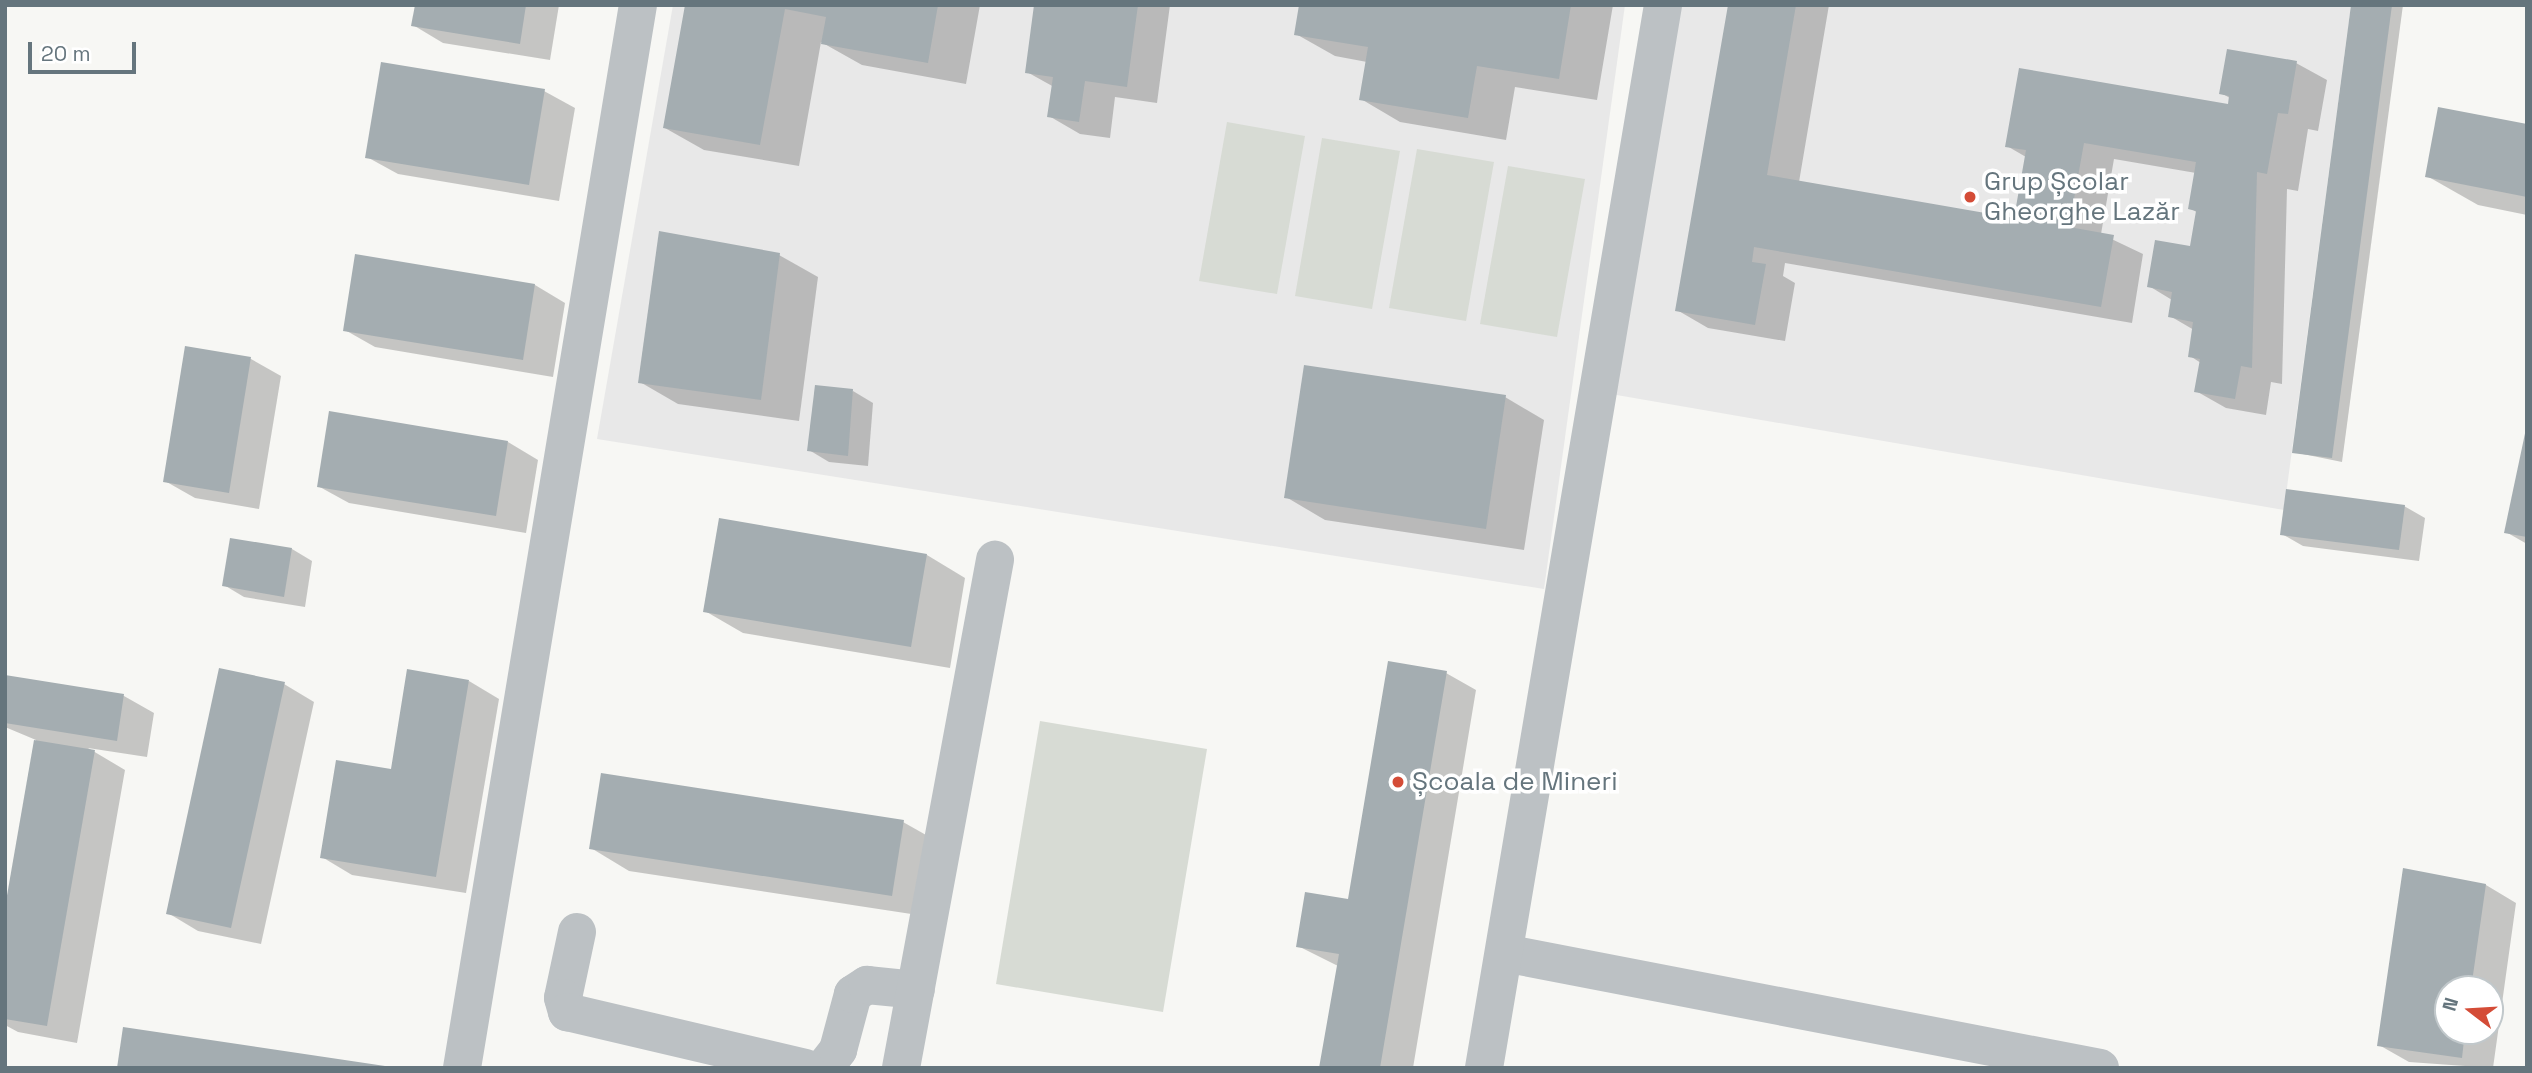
<!DOCTYPE html>
<html>
<head>
<meta charset="utf-8">
<style>
	body { margin:0 }
	#map { position:relative; width:2532px; height:1073px; overflow:hidden; background:#f7f7f4; font-family:"Space Grotesk",sans-serif }
	div>[style] { position:absolute }
	[style*='--x'] { left:calc(var(--x)*1px); top:calc(var(--y)*1px); width:calc(var(--w)*1px); rotate:calc(var(--a)*1deg) }
	.built>* { inset:0; background:#e8e8e8 }
	.green>* { inset:0; background:#d7dbd4 }
	.shadow>* { inset:0; background:#0003 }
	.building>* { inset:0; background:#a4adb1 }
	.minor>* { height:38px; margin:-19px; padding:0 19px; transform-origin:19px; border-radius:19px; background:#bcc1c4 }
	.dots>* { width:19px; height:19px; translate:-50% -50%; box-sizing:border-box; border:4px solid #fff; border-radius:50% }
	span { translate:-50% -50%; white-space:nowrap; text-align:center; line-height:1.15; -webkit-text-stroke:7px #fff; paint-order:stroke }
	.poi-label { font-size:26px; color:#65757d }
	.left { translate:0 -50%; text-align:left }
	.frame { position:absolute; inset:0; border:7px solid #65757d; pointer-events:none }
	.north { position:absolute; left:2434px; top:975px; width:70px; height:70px; box-sizing:border-box; background:#fff; border:2px solid #c1c8cb; border-radius:50%; rotate:287deg; font-size:19px; font-weight:700; line-height:28px; text-align:center; color:#65757d }
	.north::after { content:''; display:block; margin:auto; width:24px; height:32px; background:#d44c37; clip-path:polygon(50% 0,100% 100%,50% 72%,0 100%) }
	.scale { position:absolute; left:28px; top:42px; width:108px; height:32px; box-sizing:border-box; border:4px solid #65757d; border-top:0; padding-left:9px; font-size:21px; line-height:24px; white-space:nowrap; color:#65757d; -webkit-text-stroke:5px #fff; paint-order:stroke }
</style>
</head>
<body>
<div id="map">
	<div class="built">
		<i style="clip-path:polygon(673px 5px,1625px 5px,1544px 589px,597px 439px)"></i>
		<i style="clip-path:polygon(1645px 5px,2351px 5px,2284px 510px,1582px 389px)"></i>
	</div>
	<div class="green">
		<i style="clip-path:polygon(1227px 122px,1305px 136px,1277px 294px,1199px 281px)"></i>
		<i style="clip-path:polygon(1322px 138px,1400px 151px,1372px 309px,1295px 296px)"></i>
		<i style="clip-path:polygon(1417px 149px,1494px 162px,1466px 321px,1389px 308px)"></i>
		<i style="clip-path:polygon(1508px 166px,1585px 179px,1557px 337px,1480px 324px)"></i>
		<i style="clip-path:polygon(1040px 721px,1207px 749px,1163px 1012px,996px 984px)"></i>
	</div>
	<div class="shadow">
		<i style="clip-path:polygon(417px 5px,559px 5px,550px 60px,443px 43px,413px 25px)"></i>
		<i style="clip-path:polygon(687px 5px,980px 5px,966px 84px,862px 65px,821px 42px,799px 166px,704px 150px,665px 128px)"></i>
		<i style="clip-path:polygon(1036px 5px,1170px 5px,1157px 103px,1115px 97px,1110px 138px,1080px 134px,1049px 116px,1054px 87px,1027px 72px)"></i>
		<i style="clip-path:polygon(1301px 5px,1613px 5px,1597px 100px,1515px 87px,1506px 140px,1400px 122px,1361px 99px,1367px 62px,1335px 56px,1296px 34px)"></i>
		<i style="clip-path:polygon(1730px 5px,1829px 5px,1799px 182px,2016px 220px,2026px 157px,2007px 146px,2229px 106px,2230px 98px,2221px 93px,2296px 63px,2327px 80px,2318px 131px,2308px 129px,2298px 191px,2287px 189px,2282px 384px,2271px 382px,2266px 415px,2226px 408px,2196px 391px,2201px 363px,2190px 356px,2194px 330px,2170px 316px,2172px 300px,2149px 286px,2191px 248px,2198px 213px,2190px 208px,2196px 173px,2114px 159px,2101px 234px,2143px 254px,2132px 323px,1785px 263px,1783px 276px,1795px 283px,1785px 341px,1708px 328px,1677px 310px)"></i>
		<i style="clip-path:polygon(2353px 5px,2403px 5px,2342px 462px,2293px 452px)"></i>
		<i style="clip-path:polygon(544px 91px,575px 108px,559px 201px,398px 174px,367px 157px)"></i>
		<i style="clip-path:polygon(2527px 126px,2527px 215px,2478px 205px,2427px 176px)"></i>
		<i style="clip-path:polygon(779px 255px,818px 277px,799px 421px,678px 404px,640px 382px)"></i>
		<i style="clip-path:polygon(535px 285px,565px 303px,553px 377px,375px 347px,345px 330px)"></i>
		<i style="clip-path:polygon(187px 348px,251px 359px,281px 376px,259px 509px,195px 498px,165px 481px)"></i>
		<i style="clip-path:polygon(853px 391px,873px 403px,868px 466px,829px 462px,809px 450px)"></i>
		<i style="clip-path:polygon(1505px 397px,1544px 420px,1524px 550px,1325px 520px,1286px 497px)"></i>
		<i style="clip-path:polygon(2527px 427px,2527px 544px,2506px 532px)"></i>
		<i style="clip-path:polygon(508px 442px,538px 460px,526px 533px,349px 503px,318px 486px)"></i>
		<i style="clip-path:polygon(2404px 506px,2425px 518px,2419px 561px,2303px 546px,2282px 534px)"></i>
		<i style="clip-path:polygon(292px 549px,312px 561px,305px 607px,244px 597px,224px 585px)"></i>
		<i style="clip-path:polygon(927px 555px,965px 578px,950px 668px,743px 633px,705px 611px)"></i>
		<i style="clip-path:polygon(1446px 673px,1476px 690px,1413px 1068px,1321px 1068px,1338px 966px,1298px 946px,1349px 901px)"></i>
		<i style="clip-path:polygon(5px 677px,124px 696px,154px 713px,147px 757px,88px 748px,125px 770px,77px 1043px,18px 1032px,5px 1025px,5px 917px,36px 740px,5px 727px)"></i>
		<i style="clip-path:polygon(469px 681px,499px 699px,466px 893px,352px 875px,322px 857px)"></i>
		<i style="clip-path:polygon(284px 684px,314px 702px,261px 944px,198px 931px,168px 913px)"></i>
		<i style="clip-path:polygon(903px 822px,942px 844px,931px 917px,629px 871px,591px 848px)"></i>
		<i style="clip-path:polygon(evenodd,2405px 870px,2486px 885px,2516px 903px,2493px 1068px,2409px 1062px,2379px 1045px,2405px 870px,2448px 989px,2490px 989px,2490px 1031px,2448px 1031px,2448px 989px)"></i>
	</div>
	<div class="building">
		<i style="clip-path:polygon(415px 5px,526px 5px,520px 44px,411px 26px)"></i>
		<i style="clip-path:polygon(685px 5px,938px 5px,928px 63px,821px 44px,826px 17px,785px 9px,760px 145px,663px 128px)"></i>
		<i style="clip-path:polygon(1034px 5px,1138px 5px,1127px 87px,1085px 81px,1079px 122px,1047px 117px,1053px 77px,1025px 73px)"></i>
		<i style="clip-path:polygon(1299px 5px,1571px 5px,1559px 79px,1477px 66px,1468px 118px,1359px 100px,1368px 47px,1294px 35px)"></i>
		<i style="clip-path:polygon(1728px 5px,1796px 5px,1767px 175px,2014px 218px,2026px 150px,2005px 147px,2019px 68px,2228px 104px,2229px 96px,2219px 94px,2227px 49px,2297px 61px,2288px 114px,2278px 113px,2267px 174px,2257px 172px,2252px 368px,2241px 366px,2235px 399px,2194px 392px,2200px 359px,2188px 357px,2193px 322px,2168px 317px,2172px 292px,2147px 287px,2155px 240px,2190px 246px,2196px 211px,2188px 209px,2196px 162px,2084px 143px,2069px 227px,2114px 235px,2101px 307px,1754px 247px,1752px 262px,1766px 264px,1755px 325px,1675px 311px)"></i>
		<i style="clip-path:polygon(2351px 5px,2392px 5px,2332px 458px,2292px 453px)"></i>
		<i style="clip-path:polygon(381px 62px,545px 89px,529px 185px,365px 158px)"></i>
		<i style="clip-path:polygon(2438px 107px,2527px 124px,2527px 197px,2425px 177px)"></i>
		<i style="clip-path:polygon(659px 231px,780px 253px,761px 400px,638px 383px)"></i>
		<i style="clip-path:polygon(355px 254px,535px 284px,523px 360px,343px 331px)"></i>
		<i style="clip-path:polygon(185px 346px,251px 357px,229px 493px,163px 482px)"></i>
		<i style="clip-path:polygon(1304px 365px,1506px 395px,1486px 529px,1284px 498px)"></i>
		<i style="clip-path:polygon(815px 385px,853px 389px,848px 456px,807px 451px)"></i>
		<i style="clip-path:polygon(329px 411px,508px 441px,496px 516px,317px 487px)"></i>
		<i style="clip-path:polygon(2527px 424px,2527px 537px,2504px 533px)"></i>
		<i style="clip-path:polygon(2286px 489px,2405px 505px,2399px 550px,2280px 535px)"></i>
		<i style="clip-path:polygon(719px 518px,927px 554px,911px 647px,703px 612px)"></i>
		<i style="clip-path:polygon(230px 538px,292px 548px,284px 597px,222px 586px)"></i>
		<i style="clip-path:polygon(1388px 661px,1447px 671px,1380px 1068px,1319px 1068px,1339px 954px,1296px 947px,1305px 892px,1348px 899px)"></i>
		<i style="clip-path:polygon(219px 668px,285px 682px,231px 928px,166px 914px)"></i>
		<i style="clip-path:polygon(407px 669px,469px 680px,436px 877px,320px 858px,336px 760px,391px 769px)"></i>
		<i style="clip-path:polygon(5px 675px,124px 694px,117px 741px,5px 723px)"></i>
		<i style="clip-path:polygon(34px 740px,95px 750px,47px 1026px,5px 1019px,5px 907px)"></i>
		<i style="clip-path:polygon(601px 773px,904px 820px,892px 896px,589px 849px)"></i>
		<i style="clip-path:polygon(2403px 868px,2486px 884px,2471px 989px,2448px 989px,2448px 1031px,2465px 1031px,2462px 1058px,2377px 1046px)"></i>
		<i style="clip-path:polygon(123px 1027px,385px 1066px,385px 1068px,117px 1068px)"></i>
	</div>
	<div class="minor">
		<i style="--x:577;--y:932;--w:67;--a:102"></i>
		<i style="--x:563;--y:998;--w:15;--a:74"></i>
		<i style="--x:567;--y:1012;--w:245;--a:13.2"></i>
		<i style="--x:1504;--y:953;--w:607;--a:10.92"></i>
		<i style="--x:462;--y:1068;--w:1077;--a:-80.6"></i>
		<i style="--x:824;--y:1068;--w:23;--a:-52"></i>
		<i style="--x:838;--y:1050;--w:58;--a:-75"></i>
		<i style="--x:853;--y:994;--w:17;--a:-33"></i>
		<i style="--x:867;--y:985;--w:49;--a:5.8"></i>
		<i style="--x:901;--y:1068;--w:517;--a:-79.52"></i>
		<i style="--x:1484;--y:1068;--w:1078;--a:-80.44"></i>
	</div>
	<div class="dots">
		<i style="left:1970px;top:197px;background:#d44c37"></i>
		<i style="left:1398px;top:782px;background:#d44c37"></i>
	</div>
	<div class="poi-label">
		<span class="left" style="left:1984px;top:197px">Grup Școlar<br>Gheorghe Lazăr</span>
		<span class="left" style="left:1412px;top:782px">Școala de Mineri</span>
	</div>
	<div class="frame"></div>
	<div class="north">N</div>
	<div class="scale">20 m</div>
</div>
</body>
</html>
